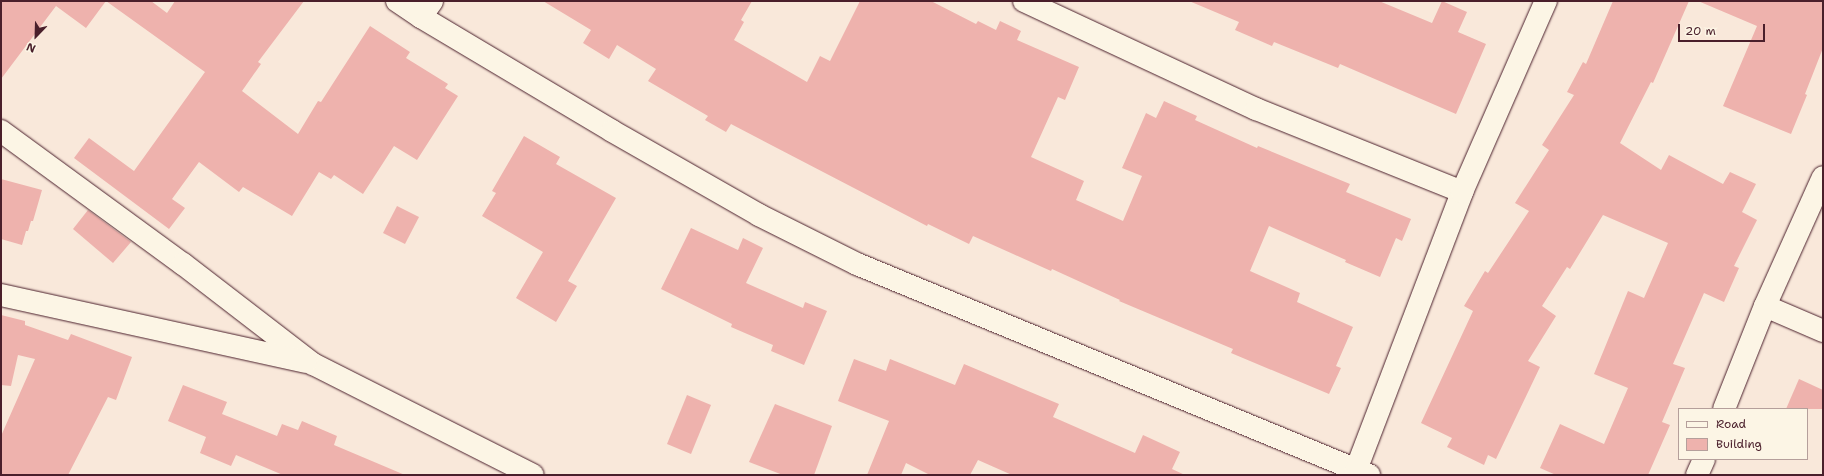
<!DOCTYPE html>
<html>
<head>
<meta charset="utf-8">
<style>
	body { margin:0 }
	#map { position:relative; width:1824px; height:476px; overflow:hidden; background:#f9e8da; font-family:"Shantell Sans",sans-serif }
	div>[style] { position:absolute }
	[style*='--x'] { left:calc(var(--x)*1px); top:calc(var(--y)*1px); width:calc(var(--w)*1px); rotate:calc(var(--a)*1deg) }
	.building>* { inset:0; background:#eeb2ad }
	.roads { filter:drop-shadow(0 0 1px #4a1f2b) drop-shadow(0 0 1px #4a1f2b) }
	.minor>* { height:22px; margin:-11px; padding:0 11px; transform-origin:11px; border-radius:11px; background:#fcf5e5 }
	span { translate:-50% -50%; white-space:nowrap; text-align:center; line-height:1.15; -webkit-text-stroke:4px #fcf5e5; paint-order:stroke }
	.frame { position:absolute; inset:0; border:2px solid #4a1f2b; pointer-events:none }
	.legend { position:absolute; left:1678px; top:408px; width:130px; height:52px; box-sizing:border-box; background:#fcf5e5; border:1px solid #b59f9b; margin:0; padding:5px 7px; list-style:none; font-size:12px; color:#4a1f2b }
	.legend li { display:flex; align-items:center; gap:8px; height:20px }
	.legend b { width:20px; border:1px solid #b59f9b }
	.north { position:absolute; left:16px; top:16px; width:40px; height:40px; -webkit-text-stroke:3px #fcf5e5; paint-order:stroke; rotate:203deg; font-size:11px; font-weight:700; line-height:16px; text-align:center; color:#4a1f2b }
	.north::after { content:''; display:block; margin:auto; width:14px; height:18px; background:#4a1f2b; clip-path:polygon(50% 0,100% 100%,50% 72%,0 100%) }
	.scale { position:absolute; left:1678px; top:24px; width:87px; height:18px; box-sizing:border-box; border:2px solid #4a1f2b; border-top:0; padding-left:5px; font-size:12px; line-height:14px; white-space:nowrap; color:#4a1f2b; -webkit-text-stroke:3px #fcf5e5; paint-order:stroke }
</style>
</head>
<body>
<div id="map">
	<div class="building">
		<i style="clip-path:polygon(1px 1px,151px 1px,167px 13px,175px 1px,304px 1px,258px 62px,261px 64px,242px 91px,298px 134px,318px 101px,321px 102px,370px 26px,410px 52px,406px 58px,448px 84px,445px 88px,458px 96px,417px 160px,394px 146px,363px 194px,334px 175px,331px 179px,319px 172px,292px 216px,243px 187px,239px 192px,199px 162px,172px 199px,185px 208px,169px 229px,74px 158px,89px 138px,134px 171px,205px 72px,106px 1px,86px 28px,56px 6px,1px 79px)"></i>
		<i style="clip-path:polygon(543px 1px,752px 1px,741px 20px,744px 22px,734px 40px,807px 82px,820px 56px,830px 61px,860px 1px,931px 1px,976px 24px,978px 21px,996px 30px,1000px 21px,1021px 31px,1017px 40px,1079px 67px,1065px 100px,1058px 97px,1031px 157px,1084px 181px,1076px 200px,1123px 221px,1142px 176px,1122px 168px,1146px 113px,1156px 118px,1164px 101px,1197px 116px,1195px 120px,1257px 148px,1258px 146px,1350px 184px,1346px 192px,1411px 219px,1402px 241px,1396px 238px,1380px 277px,1345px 262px,1346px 260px,1269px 226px,1250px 271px,1300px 293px,1297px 302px,1353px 327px,1336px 366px,1341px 368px,1329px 394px,1231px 353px,1233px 349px,1119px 301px,1120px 300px,1052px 269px,1051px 271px,973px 236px,969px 244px,928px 224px,927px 226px,731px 124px,726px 132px,705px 120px,708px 116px,648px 81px,656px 69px,617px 45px,609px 59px,583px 43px,591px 30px)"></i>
		<i style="clip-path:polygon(1189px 1px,1379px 1px,1432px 23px,1442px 1px,1467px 12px,1458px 32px,1486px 44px,1456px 114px,1340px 64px,1338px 68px,1274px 42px,1272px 46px,1235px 30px,1239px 22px)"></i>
		<i style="clip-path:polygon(1613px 1px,1689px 1px,1653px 83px,1651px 82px,1620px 143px,1661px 170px,1669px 155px,1723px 184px,1730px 172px,1756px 184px,1742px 212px,1757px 220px,1734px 266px,1739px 268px,1724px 302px,1704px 293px,1673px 364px,1685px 368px,1662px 422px,1670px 425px,1648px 475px,1556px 475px,1540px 468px,1560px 424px,1604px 444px,1628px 388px,1594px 374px,1628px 291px,1644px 298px,1668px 243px,1603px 215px,1570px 269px,1567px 267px,1542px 306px,1556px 316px,1528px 361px,1540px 367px,1496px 459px,1488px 455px,1484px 465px,1447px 447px,1452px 438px,1421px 423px,1473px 311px,1464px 306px,1485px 271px,1488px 273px,1529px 211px,1515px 203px,1549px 150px,1542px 145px,1574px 95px,1567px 92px,1583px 62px,1586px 64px)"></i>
		<i style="clip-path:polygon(1698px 1px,1823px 1px,1823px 48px,1805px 94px,1807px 95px,1791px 134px,1723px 106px,1757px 26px)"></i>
		<i style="clip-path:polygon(524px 136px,560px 157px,556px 164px,616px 198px,568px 281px,577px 286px,556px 322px,516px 298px,543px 252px,482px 216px,496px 193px,492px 191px)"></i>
		<i style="clip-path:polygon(1px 179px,42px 190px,33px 221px,31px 221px,28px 231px,26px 231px,22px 245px,1px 239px)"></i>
		<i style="clip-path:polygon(397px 206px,419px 217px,405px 244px,383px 233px)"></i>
		<i style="clip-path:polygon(88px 210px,131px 242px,113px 263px,73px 229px)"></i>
		<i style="clip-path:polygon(691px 228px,738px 250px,743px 238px,763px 248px,746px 283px,803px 308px,805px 302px,827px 311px,804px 365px,771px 351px,773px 345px,731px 327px,732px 324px,661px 289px)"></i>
		<i style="clip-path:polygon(1px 315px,25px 321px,25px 325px,68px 340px,71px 334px,132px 357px,116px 400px,108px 397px,68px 475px,1px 475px,1px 436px,35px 359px,18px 355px,11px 386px,1px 385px)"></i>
		<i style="clip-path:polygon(854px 359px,886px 371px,890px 359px,955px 385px,964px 364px,1059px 404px,1053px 417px,1135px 453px,1143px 435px,1180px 452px,1172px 469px,1185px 475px,1012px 475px,978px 460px,970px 475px,930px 475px,906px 463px,901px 475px,867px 475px,889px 421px,838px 401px)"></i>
		<i style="clip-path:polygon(1799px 379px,1823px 390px,1823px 409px,1786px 409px)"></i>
		<i style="clip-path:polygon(183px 385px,227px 402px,222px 414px,277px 436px,282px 424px,298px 430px,302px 421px,337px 436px,334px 445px,405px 475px,283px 475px,236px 455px,231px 466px,200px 453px,206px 437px,168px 421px)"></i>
		<i style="clip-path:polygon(687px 395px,711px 405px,691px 454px,667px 444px)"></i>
		<i style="clip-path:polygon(775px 404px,832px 426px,814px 475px,783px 475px,749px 462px)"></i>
	</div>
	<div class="roads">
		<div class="minor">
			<i style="--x:397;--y:1;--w:29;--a:34"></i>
			<i style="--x:421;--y:17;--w:222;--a:30.8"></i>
			<i style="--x:612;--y:131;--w:169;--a:29.7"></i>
			<i style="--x:759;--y:215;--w:110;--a:26.6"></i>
			<i style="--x:857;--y:264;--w:554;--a:22.4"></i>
			<i style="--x:1024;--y:1;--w:256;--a:25"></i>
			<i style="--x:1256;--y:109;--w:222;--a:21.9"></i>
			<i style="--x:421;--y:17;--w:19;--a:-55"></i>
			<i style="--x:1;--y:131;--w:225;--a:36.2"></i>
			<i style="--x:183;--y:264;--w:164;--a:37.6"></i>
			<i style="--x:313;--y:364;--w:246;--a:26.8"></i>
			<i style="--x:1;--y:295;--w:312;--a:12.4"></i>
			<i style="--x:1765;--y:306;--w:63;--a:23.3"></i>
			<i style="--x:1724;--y:409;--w:111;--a:-68.3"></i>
			<i style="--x:1765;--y:306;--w:141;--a:-65.8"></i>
			<i style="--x:1356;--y:470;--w:298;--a:-69.1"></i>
			<i style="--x:1462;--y:192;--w:209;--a:-66.3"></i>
			<i style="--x:1697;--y:475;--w:17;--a:-66"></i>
		</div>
	</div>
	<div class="frame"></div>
	<ul class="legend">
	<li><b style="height:5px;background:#fcf5e5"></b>Road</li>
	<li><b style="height:11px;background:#eeb2ad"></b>Building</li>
	</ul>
	<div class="north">N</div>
	<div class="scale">20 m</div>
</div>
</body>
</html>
